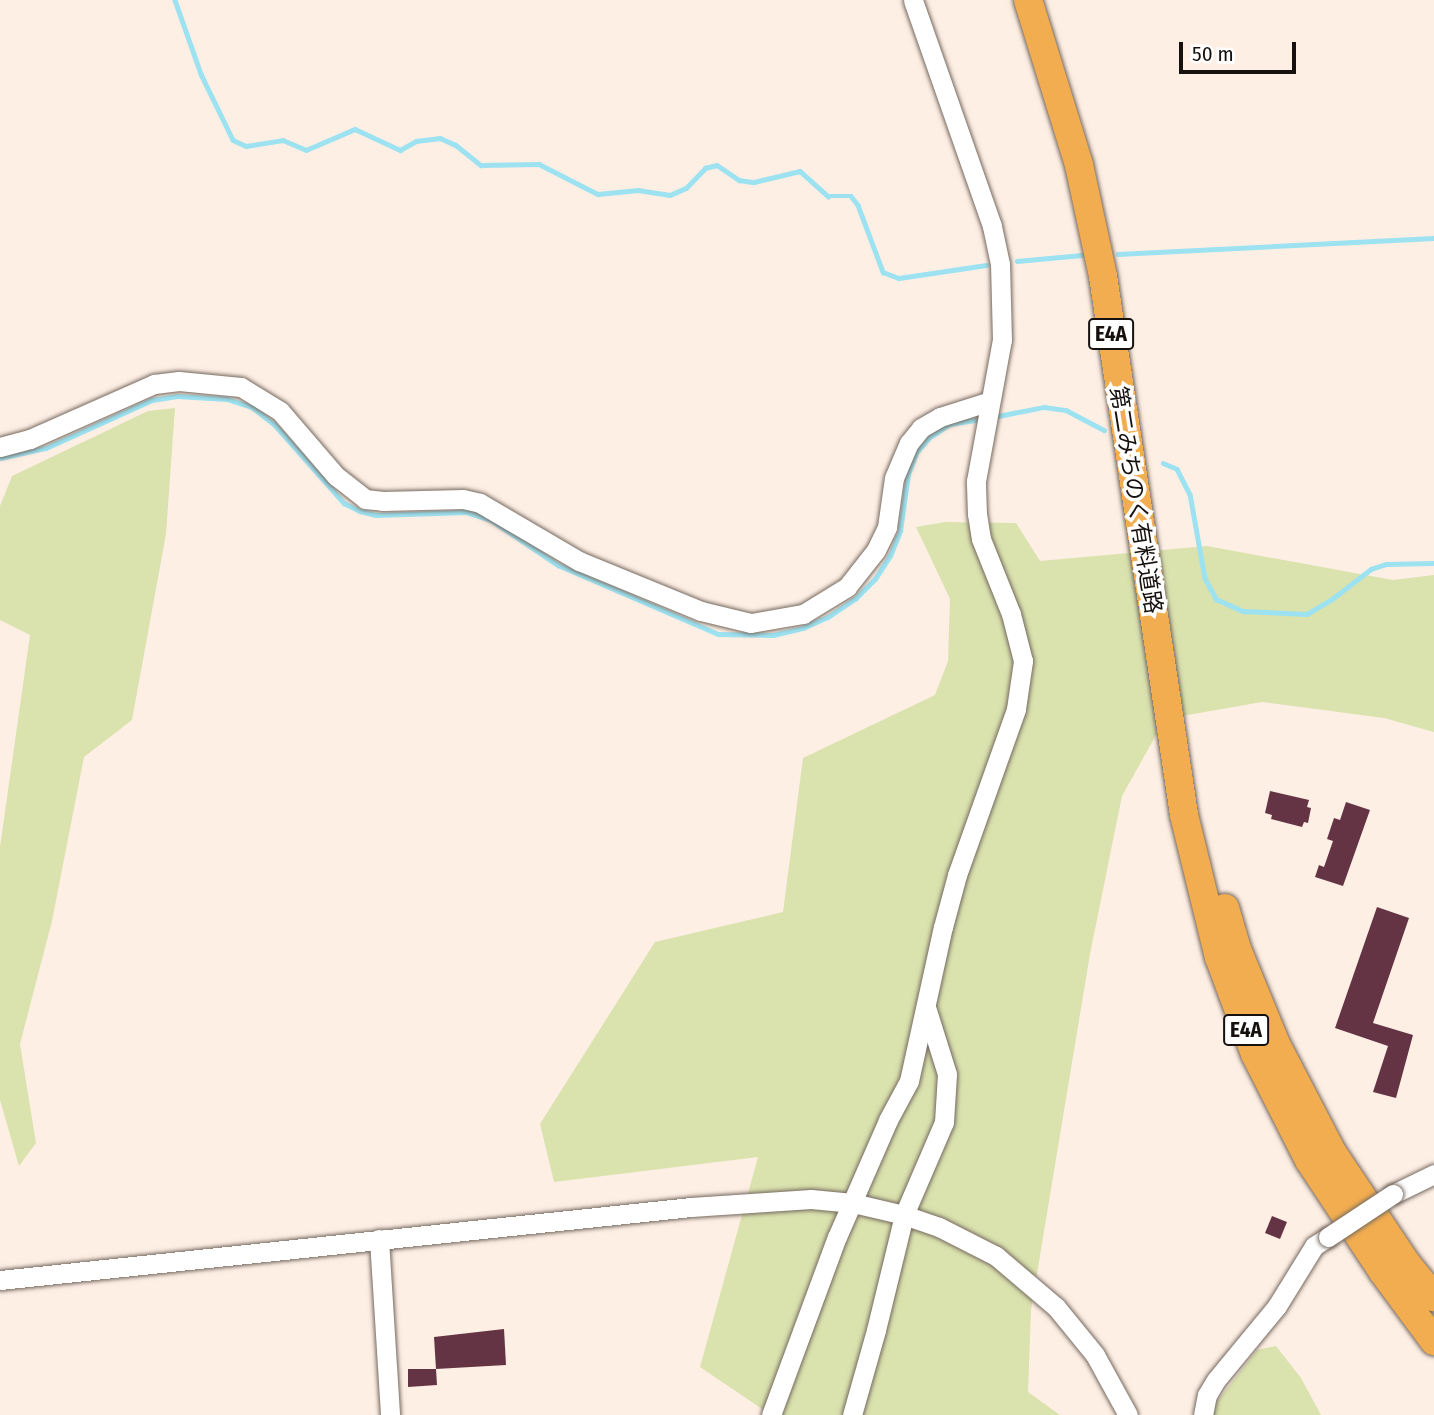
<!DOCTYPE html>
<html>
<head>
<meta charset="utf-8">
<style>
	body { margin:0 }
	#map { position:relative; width:1434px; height:1415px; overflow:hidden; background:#feefe5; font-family:"Fira Sans Condensed","Noto Sans JP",sans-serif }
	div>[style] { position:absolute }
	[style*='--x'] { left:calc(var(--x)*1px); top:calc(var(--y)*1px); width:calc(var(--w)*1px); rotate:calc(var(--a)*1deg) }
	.green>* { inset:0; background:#dae2ae }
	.stream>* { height:4.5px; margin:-2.25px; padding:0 2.25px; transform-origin:2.25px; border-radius:2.25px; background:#9ce2f1 }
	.building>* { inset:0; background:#643445 }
	.roads { filter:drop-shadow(0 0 2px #75695f) drop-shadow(0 0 2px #75695f) }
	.minor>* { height:19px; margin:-9.5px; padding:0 9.5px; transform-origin:9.5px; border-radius:9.5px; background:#fff }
	.highway>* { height:28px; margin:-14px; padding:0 14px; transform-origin:14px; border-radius:14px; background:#f2ad50 }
	.bridges { filter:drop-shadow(0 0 2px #75695f) drop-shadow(0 0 2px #75695f) }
	.minor-bridge>* { height:19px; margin:-9.5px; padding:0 9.5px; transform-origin:9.5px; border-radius:9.5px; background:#fff }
	span { translate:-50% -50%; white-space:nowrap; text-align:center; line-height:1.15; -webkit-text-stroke:7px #fff; paint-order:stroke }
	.shield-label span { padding:2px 5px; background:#fff; border:2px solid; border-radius:5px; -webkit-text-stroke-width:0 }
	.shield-label { font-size:21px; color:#16110e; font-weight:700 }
	.street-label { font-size:23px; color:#16110e }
	.scale { position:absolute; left:1179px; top:42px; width:117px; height:32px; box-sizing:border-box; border:4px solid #16110e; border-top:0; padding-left:9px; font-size:21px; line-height:24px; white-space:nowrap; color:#16110e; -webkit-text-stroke:5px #fff; paint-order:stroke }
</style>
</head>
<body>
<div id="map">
	<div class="green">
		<i style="clip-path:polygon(175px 408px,166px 534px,132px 720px,84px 757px,52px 921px,20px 1044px,36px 1143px,19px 1166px,0 1100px,0 847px,30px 635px,0 620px,0 506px,12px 476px,148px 411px)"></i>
		<i style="clip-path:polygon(945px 522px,1016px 523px,1040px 561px,1207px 546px,1393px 580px,1434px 575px,1434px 732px,1384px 718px,1262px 702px,1165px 719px,1122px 796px,1090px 954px,1031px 1310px,1028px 1392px,1060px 1415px,771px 1415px,700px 1367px,758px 1157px,554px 1182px,540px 1124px,655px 942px,783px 912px,803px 758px,935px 695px,948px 661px,950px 599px,916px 527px)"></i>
		<i style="clip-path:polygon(1276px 1346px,1301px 1378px,1321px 1415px,1197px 1415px,1212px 1408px,1257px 1350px)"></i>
	</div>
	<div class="stream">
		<i style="--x:175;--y:0;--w:78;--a:70.6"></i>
		<i style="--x:201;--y:74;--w:73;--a:64.1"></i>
		<i style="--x:233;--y:140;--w:14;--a:25"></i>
		<i style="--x:246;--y:146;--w:37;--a:-9"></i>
		<i style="--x:283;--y:140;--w:25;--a:23"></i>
		<i style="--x:306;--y:150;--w:53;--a:-23.2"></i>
		<i style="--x:355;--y:129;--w:50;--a:25"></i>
		<i style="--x:400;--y:150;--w:18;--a:-29"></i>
		<i style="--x:416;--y:141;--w:24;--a:-7"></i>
		<i style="--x:440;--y:138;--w:17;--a:24"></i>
		<i style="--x:456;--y:145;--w:32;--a:39"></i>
		<i style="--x:481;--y:165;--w:58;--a:-1"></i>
		<i style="--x:539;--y:164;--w:66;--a:27"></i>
		<i style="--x:598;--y:194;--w:40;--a:-5.7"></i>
		<i style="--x:638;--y:190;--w:32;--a:9"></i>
		<i style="--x:670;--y:195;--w:17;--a:-24"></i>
		<i style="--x:686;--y:188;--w:28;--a:-46"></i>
		<i style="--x:705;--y:168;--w:12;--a:-14"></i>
		<i style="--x:717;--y:165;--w:27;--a:34"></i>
		<i style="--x:739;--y:180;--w:15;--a:8"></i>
		<i style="--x:754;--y:182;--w:47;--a:-13.4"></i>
		<i style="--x:800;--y:171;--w:38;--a:42"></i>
		<i style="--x:828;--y:196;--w:23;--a:0"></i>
		<i style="--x:851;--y:196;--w:11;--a:52"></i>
		<i style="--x:858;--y:205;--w:72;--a:69.5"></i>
		<i style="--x:883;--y:272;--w:17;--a:21"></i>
		<i style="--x:899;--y:278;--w:88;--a:-8.5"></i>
		<i style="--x:1118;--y:254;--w:316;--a:-2.9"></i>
		<i style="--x:1017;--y:261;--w:65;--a:-5.3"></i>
		<i style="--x:993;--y:417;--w:52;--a:-11.1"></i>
		<i style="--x:1044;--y:407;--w:22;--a:8"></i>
		<i style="--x:1066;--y:410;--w:43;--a:27.8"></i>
		<i style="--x:0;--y:458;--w:47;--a:-12.3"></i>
		<i style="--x:46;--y:448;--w:116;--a:-24.4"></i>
		<i style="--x:152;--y:400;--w:25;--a:-9"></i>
		<i style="--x:177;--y:396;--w:50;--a:3.4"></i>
		<i style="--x:227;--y:399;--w:26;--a:18"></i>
		<i style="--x:252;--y:407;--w:28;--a:38"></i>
		<i style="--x:274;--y:424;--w:106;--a:48.5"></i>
		<i style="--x:344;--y:503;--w:18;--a:27"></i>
		<i style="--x:360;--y:511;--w:16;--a:14"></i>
		<i style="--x:376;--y:515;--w:90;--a:-1.9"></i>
		<i style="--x:466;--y:512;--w:26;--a:18"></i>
		<i style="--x:491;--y:520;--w:81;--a:33.9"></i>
		<i style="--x:558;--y:565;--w:174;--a:23.3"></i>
		<i style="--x:718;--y:634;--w:55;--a:1"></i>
		<i style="--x:773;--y:635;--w:31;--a:-13"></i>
		<i style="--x:803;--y:628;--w:27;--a:-24"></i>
		<i style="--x:828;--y:617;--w:32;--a:-34"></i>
		<i style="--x:855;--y:599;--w:28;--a:-45"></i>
		<i style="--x:875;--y:579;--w:27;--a:-57"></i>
		<i style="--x:890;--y:556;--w:27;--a:-68"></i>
		<i style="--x:900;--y:531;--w:58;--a:-82"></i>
		<i style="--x:908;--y:474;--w:22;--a:-69"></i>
		<i style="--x:916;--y:453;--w:21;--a:-49"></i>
		<i style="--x:930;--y:437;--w:24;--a:-33"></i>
		<i style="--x:950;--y:424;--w:31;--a:-9"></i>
		<i style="--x:1163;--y:463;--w:15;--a:23"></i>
		<i style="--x:1177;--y:469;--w:28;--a:63"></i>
		<i style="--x:1190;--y:494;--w:85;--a:79.9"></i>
		<i style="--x:1205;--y:578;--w:24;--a:62"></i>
		<i style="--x:1216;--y:599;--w:30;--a:24"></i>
		<i style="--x:1243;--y:611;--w:64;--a:2.7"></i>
		<i style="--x:1307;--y:614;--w:29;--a:-31"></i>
		<i style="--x:1332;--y:599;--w:49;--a:-37.6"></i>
		<i style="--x:1371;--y:569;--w:16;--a:-18"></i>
		<i style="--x:1386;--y:564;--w:48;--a:-1.2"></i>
	</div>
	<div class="building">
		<i style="clip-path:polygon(1270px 791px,1309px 800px,1307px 807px,1311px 808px,1308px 823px,1304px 822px,1302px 827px,1271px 819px,1272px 815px,1265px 813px)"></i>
		<i style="clip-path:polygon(1346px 802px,1370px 810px,1343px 886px,1315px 877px,1319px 865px,1324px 867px,1333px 841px,1327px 839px,1334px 818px,1340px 820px)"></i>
		<i style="clip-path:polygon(1377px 907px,1409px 918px,1373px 1023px,1413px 1035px,1396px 1098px,1373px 1092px,1388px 1046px,1335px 1028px)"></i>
		<i style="clip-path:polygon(1272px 1216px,1287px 1222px,1280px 1239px,1265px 1233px)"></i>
		<i style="clip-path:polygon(504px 1329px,506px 1365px,436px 1369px,434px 1337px)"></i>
		<i style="clip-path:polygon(408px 1369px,436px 1369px,437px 1385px,408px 1387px)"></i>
	</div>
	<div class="roads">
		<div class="minor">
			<i style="--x:0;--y:447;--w:31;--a:-15"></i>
			<i style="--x:30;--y:439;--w:136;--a:-23.9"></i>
			<i style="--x:154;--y:384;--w:25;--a:-7"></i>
			<i style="--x:179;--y:381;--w:62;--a:5.5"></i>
			<i style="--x:241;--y:387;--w:46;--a:31.6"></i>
			<i style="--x:280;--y:411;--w:86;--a:49.3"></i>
			<i style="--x:336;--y:476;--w:37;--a:38"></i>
			<i style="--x:365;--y:499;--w:18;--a:6"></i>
			<i style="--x:383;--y:501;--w:80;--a:-1.4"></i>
			<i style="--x:463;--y:499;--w:17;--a:13"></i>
			<i style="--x:480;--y:503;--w:115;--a:30.4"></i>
			<i style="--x:579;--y:561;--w:132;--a:22.3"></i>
			<i style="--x:701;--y:611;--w:51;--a:13.5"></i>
			<i style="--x:751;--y:623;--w:53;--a:-9.8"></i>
			<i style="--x:803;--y:614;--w:52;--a:-31.5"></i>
			<i style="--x:847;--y:587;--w:47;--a:-51.9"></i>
			<i style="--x:876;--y:550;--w:25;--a:-64"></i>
			<i style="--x:887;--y:527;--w:49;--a:-81.9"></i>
			<i style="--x:894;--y:478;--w:38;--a:-67"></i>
			<i style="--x:909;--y:443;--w:19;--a:-51"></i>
			<i style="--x:921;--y:428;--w:22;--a:-30"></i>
			<i style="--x:940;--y:417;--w:52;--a:-17.7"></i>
			<i style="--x:1393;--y:1194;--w:46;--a:-26"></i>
			<i style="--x:379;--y:1239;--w:176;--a:86.4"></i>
			<i style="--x:0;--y:1280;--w:695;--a:-6.03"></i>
			<i style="--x:691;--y:1207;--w:120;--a:-3.8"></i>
			<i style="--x:811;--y:1199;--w:42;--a:5.4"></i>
			<i style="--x:853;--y:1203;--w:52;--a:13.2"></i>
			<i style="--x:904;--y:1215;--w:37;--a:19"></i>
			<i style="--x:939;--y:1227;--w:64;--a:27"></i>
			<i style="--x:996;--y:1256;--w:79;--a:40.4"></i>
			<i style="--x:1056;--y:1307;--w:62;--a:50.9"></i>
			<i style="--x:1095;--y:1355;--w:68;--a:61.2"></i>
			<i style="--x:771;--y:1415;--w:190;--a:-69.7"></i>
			<i style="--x:837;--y:1237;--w:128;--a:-66.4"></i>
			<i style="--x:888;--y:1120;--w:44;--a:-61.7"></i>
			<i style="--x:909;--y:1081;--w:158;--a:-77.6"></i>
			<i style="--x:943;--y:927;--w:54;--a:-74.9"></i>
			<i style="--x:957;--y:875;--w:176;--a:-70.4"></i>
			<i style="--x:1016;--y:709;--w:49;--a:-81.7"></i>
			<i style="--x:1023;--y:661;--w:49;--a:-104.3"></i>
			<i style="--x:1011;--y:614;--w:81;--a:-111.8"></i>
			<i style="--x:981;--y:539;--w:25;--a:-99"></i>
			<i style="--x:977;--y:514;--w:33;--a:-92"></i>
			<i style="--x:976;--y:481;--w:143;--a:-79.6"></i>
			<i style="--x:1002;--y:340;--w:76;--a:-91.5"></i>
			<i style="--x:1000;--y:264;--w:39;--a:-102"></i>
			<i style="--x:992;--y:226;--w:239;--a:-109.3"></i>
			<i style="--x:852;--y:1415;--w:88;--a:-74.2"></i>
			<i style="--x:876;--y:1330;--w:118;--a:-76.3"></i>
			<i style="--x:904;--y:1215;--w:101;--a:-66.7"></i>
			<i style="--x:944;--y:1122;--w:48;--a:-86.4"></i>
			<i style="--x:947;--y:1074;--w:67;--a:-107.4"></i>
			<i style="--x:1203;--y:1415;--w:20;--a:-79"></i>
			<i style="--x:1207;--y:1395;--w:17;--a:-59"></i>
			<i style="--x:1216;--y:1380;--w:96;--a:-50.5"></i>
			<i style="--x:1277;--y:1306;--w:70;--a:-58.3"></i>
			<i style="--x:1314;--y:1246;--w:17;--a:-33"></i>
		</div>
		<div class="highway">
			<i style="--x:1028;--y:0;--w:173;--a:72.8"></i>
			<i style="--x:1079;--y:165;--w:114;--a:77.8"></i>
			<i style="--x:1103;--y:276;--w:545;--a:81.45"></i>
			<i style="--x:1184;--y:815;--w:146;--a:76.2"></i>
			<i style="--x:1219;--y:957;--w:103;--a:69.6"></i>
			<i style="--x:1255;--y:1054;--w:119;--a:63"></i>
			<i style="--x:1309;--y:1160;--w:134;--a:56.5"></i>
			<i style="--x:1383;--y:1272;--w:86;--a:53.5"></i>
			<i style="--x:1225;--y:908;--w:43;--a:73.7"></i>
			<i style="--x:1237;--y:949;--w:103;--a:67.7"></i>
			<i style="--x:1276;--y:1044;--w:122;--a:62.6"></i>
			<i style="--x:1332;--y:1152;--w:135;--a:56.2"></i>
			<i style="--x:1407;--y:1264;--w:43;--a:50.7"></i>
		</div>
	</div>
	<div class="bridges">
		<div class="minor-bridge">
			<i style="--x:1328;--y:1237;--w:78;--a:-33.5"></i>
		</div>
	</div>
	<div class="shield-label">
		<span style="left:1111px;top:334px">E4A</span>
		<span style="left:1246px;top:1030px">E4A</span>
	</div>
	<div class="street-label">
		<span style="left:1136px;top:500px;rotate:81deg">第二みちのく有料道路</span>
	</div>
	<div class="scale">50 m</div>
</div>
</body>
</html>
